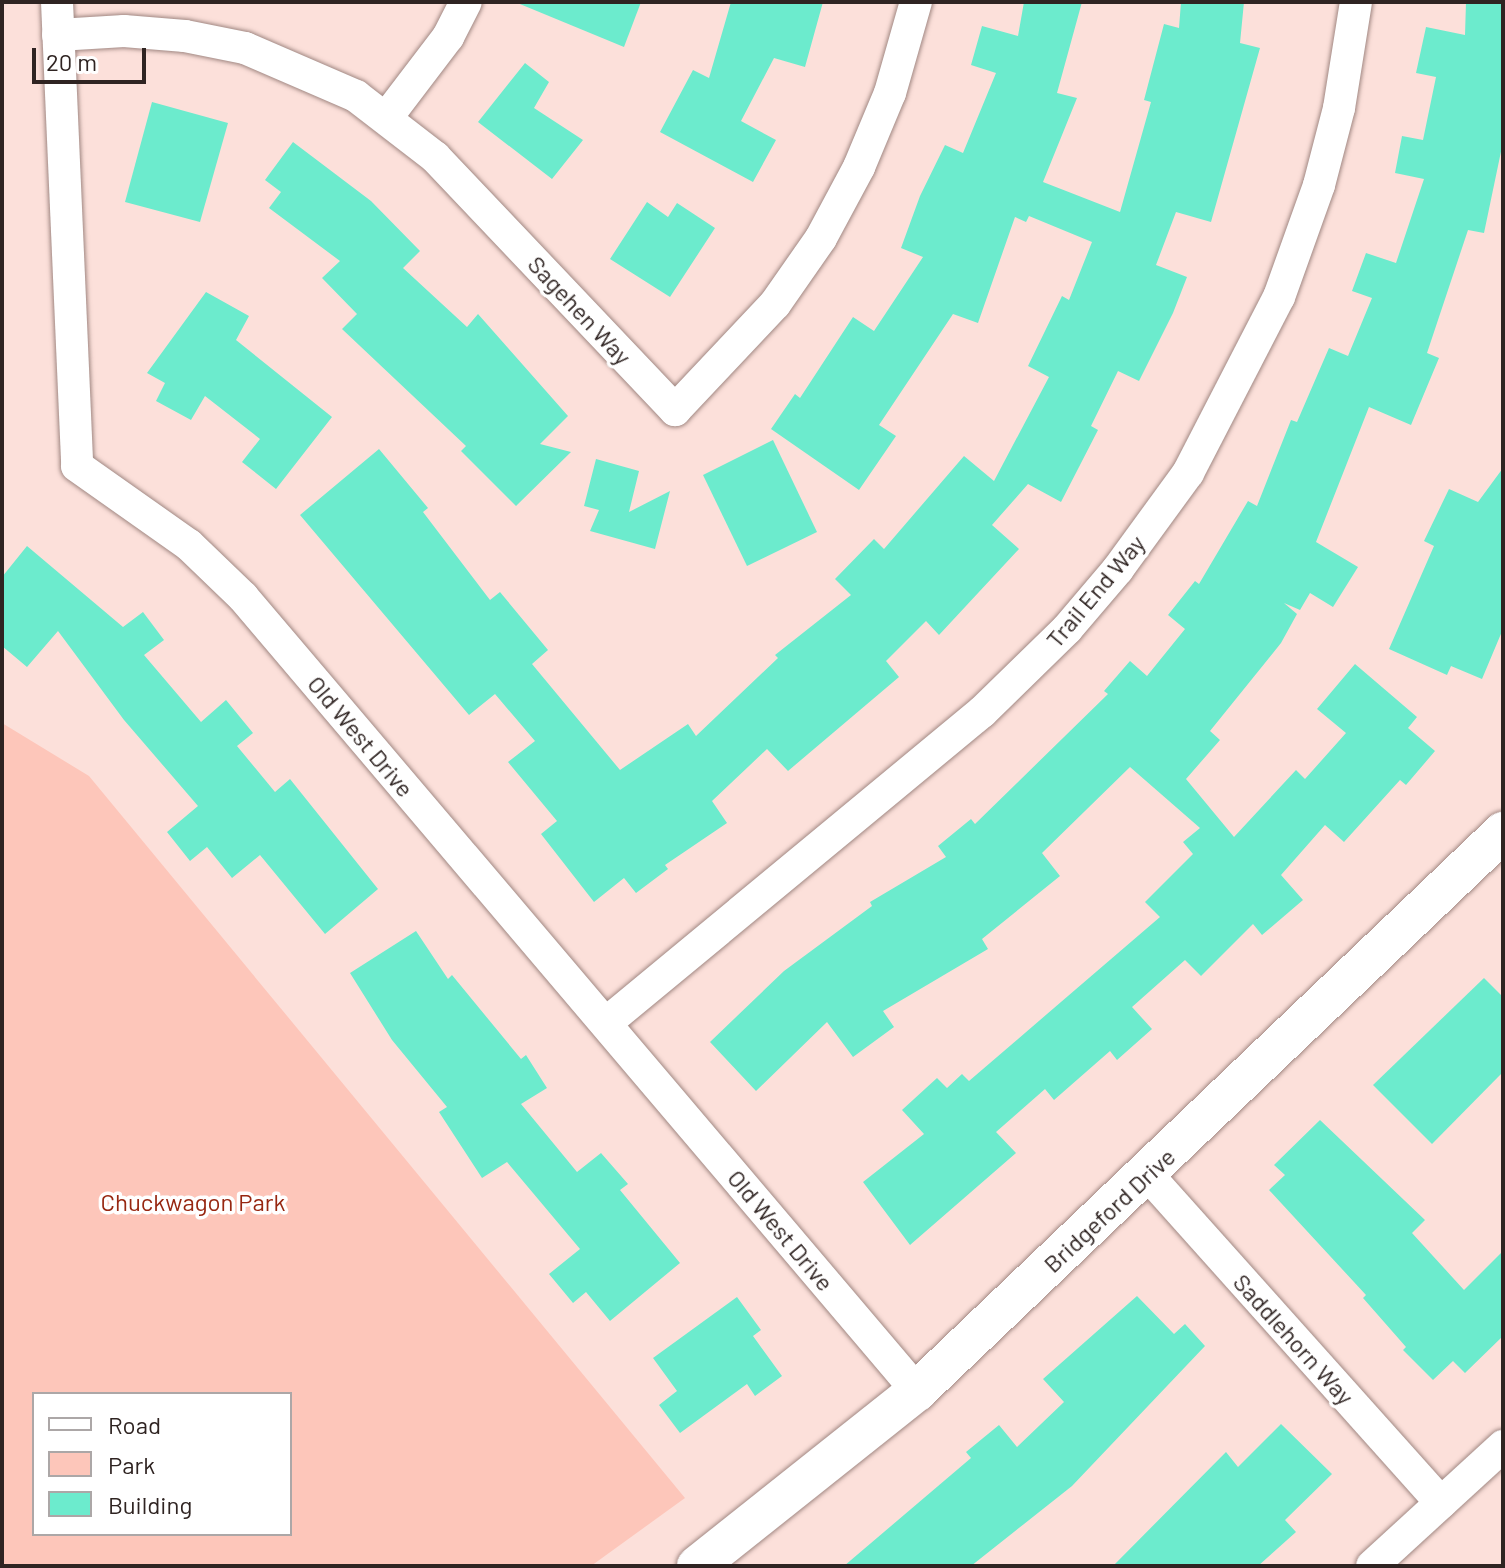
<!DOCTYPE html>
<html>
<head>
<meta charset="utf-8">
<style>
	body { margin:0 }
	#map { position:relative; width:1505px; height:1568px; overflow:hidden; background:#fce0da; font-family:Barlow,sans-serif }
	div>[style] { position:absolute }
	[style*='--x'] { left:calc(var(--x)*1px); top:calc(var(--y)*1px); width:calc(var(--w)*1px); rotate:calc(var(--a)*1deg) }
	.green>* { inset:0; background:#fdc6ba }
	.building>* { inset:0; background:#6cebcd }
	.roads { filter:drop-shadow(0 0 2px #a18883) drop-shadow(0 0 2px #a18883) }
	.minor>* { height:32px; margin:-16px; padding:0 16px; transform-origin:16px; border-radius:16px; background:#fff }
	.tertiary>* { height:40px; margin:-20px; padding:0 20px; transform-origin:20px; border-radius:20px; background:#fff }
	span { translate:-50% -50%; white-space:nowrap; text-align:center; line-height:1.15; -webkit-text-stroke:7px #fff; paint-order:stroke }
	.street-label { font-size:24px; color:#2f2422 }
	.park-label { font-size:24px; color:#972711 }
	.frame { position:absolute; inset:0; border:4px solid #2f2422; pointer-events:none }
	.legend { position:absolute; left:32px; top:1392px; width:260px; height:144px; box-sizing:border-box; background:#fff; border:2px solid #aca7a7; margin:0; padding:10px 14px; list-style:none; font-size:24px; color:#2f2422 }
	.legend li { display:flex; align-items:center; gap:16px; height:40px }
	.legend b { width:40px; border:2px solid #aca7a7 }
	.scale { position:absolute; left:32px; top:48px; width:114px; height:36px; box-sizing:border-box; border:4px solid #2f2422; border-top:0; padding-left:10px; font-size:24px; line-height:28px; white-space:nowrap; color:#2f2422; -webkit-text-stroke:6px #fff; paint-order:stroke }
</style>
</head>
<body>
<div id="map">
	<div class="green">
		<i style="clip-path:polygon(evenodd,2px 723px,89px 776px,685px 1498px,591px 1566px,2px 1566px,2px 723px,34px 1394px,290px 1394px,290px 1534px,34px 1534px,34px 1394px)"></i>
	</div>
	<div class="building">
		<i style="clip-path:polygon(515px 2px,641px 2px,624px 47px)"></i>
		<i style="clip-path:polygon(731px 2px,823px 2px,805px 67px,774px 58px,741px 121px,776px 140px,753px 182px,660px 132px,693px 70px,709px 78px)"></i>
		<i style="clip-path:polygon(1024px 2px,1082px 2px,1057px 93px,1077px 98px,1043px 182px,1120px 212px,1151px 102px,1144px 100px,1164px 24px,1179px 28px,1181px 2px,1244px 2px,1240px 43px,1260px 48px,1211px 222px,1176px 212px,1156px 265px,1187px 277px,1173px 313px,1139px 381px,1118px 371px,1091px 426px,1098px 430px,1061px 502px,1028px 484px,992px 525px,1019px 549px,939px 635px,926px 621px,886px 661px,899px 677px,788px 771px,767px 749px,712px 801px,727px 823px,665px 865px,668px 869px,636px 893px,624px 878px,594px 902px,541px 834px,557px 821px,508px 762px,535px 741px,495px 694px,469px 715px,300px 515px,379px 449px,428px 508px,423px 512px,490px 600px,500px 592px,548px 650px,532px 664px,620px 770px,688px 724px,696px 736px,778px 658px,775px 655px,851px 595px,835px 579px,874px 539px,884px 549px,964px 456px,994px 481px,1049px 377px,1028px 366px,1062px 296px,1069px 300px,1092px 242px,1029px 216px,1026px 222px,1015px 217px,978px 323px,953px 314px,879px 425px,896px 436px,859px 490px,771px 429px,795px 394px,800px 398px,853px 317px,874px 331px,923px 257px,901px 248px,920px 196px,945px 145px,963px 153px,996px 73px,971px 65px,982px 26px,1018px 36px)"></i>
		<i style="clip-path:polygon(1466px 2px,1503px 2px,1503px 142px,1484px 233px,1468px 230px,1427px 353px,1439px 358px,1411px 425px,1369px 407px,1316px 542px,1358px 567px,1333px 607px,1310px 593px,1300px 610px,1284px 603px,1297px 614px,1281px 643px,1210px 731px,1220px 740px,1186px 779px,1234px 837px,1296px 770px,1305px 779px,1346px 733px,1317px 709px,1355px 664px,1417px 717px,1408px 728px,1435px 751px,1406px 785px,1400px 780px,1344px 842px,1325px 825px,1281px 875px,1303px 900px,1262px 935px,1253px 924px,1201px 976px,1185px 960px,1132px 1007px,1152px 1029px,1117px 1060px,1110px 1051px,1054px 1100px,1045px 1089px,996px 1132px,1016px 1153px,910px 1245px,863px 1182px,924px 1134px,902px 1110px,937px 1078px,947px 1088px,962px 1074px,969px 1081px,1160px 917px,1145px 902px,1193px 854px,1183px 842px,1200px 828px,1130px 767px,1042px 853px,1060px 876px,982px 939px,988px 949px,883px 1011px,894px 1027px,853px 1057px,827px 1022px,756px 1091px,710px 1042px,784px 971px,872px 906px,870px 902px,946px 857px,938px 846px,971px 819px,975px 824px,1108px 694px,1104px 691px,1130px 661px,1147px 676px,1185px 629px,1168px 615px,1195px 581px,1199px 584px,1248px 501px,1257px 506px,1291px 420px,1297px 422px,1329px 348px,1348px 356px,1372px 298px,1352px 291px,1366px 253px,1396px 263px,1424px 179px,1395px 173px,1402px 136px,1423px 140px,1436px 77px,1416px 73px,1426px 27px,1465px 35px)"></i>
		<i style="clip-path:polygon(525px 63px,549px 82px,534px 108px,583px 140px,552px 179px,478px 122px)"></i>
		<i style="clip-path:polygon(152px 102px,228px 123px,200px 222px,125px 202px)"></i>
		<i style="clip-path:polygon(293px 142px,371px 201px,420px 251px,403px 268px,467px 327px,478px 314px,568px 416px,540px 444px,571px 452px,516px 506px,461px 451px,466px 446px,342px 329px,357px 314px,322px 278px,340px 261px,269px 208px,281px 192px,265px 180px)"></i>
		<i style="clip-path:polygon(647px 202px,668px 217px,677px 203px,715px 228px,670px 297px,610px 259px)"></i>
		<i style="clip-path:polygon(206px 292px,249px 316px,236px 340px,332px 417px,276px 489px,242px 462px,260px 439px,205px 396px,191px 420px,156px 401px,165px 383px,147px 373px)"></i>
		<i style="clip-path:polygon(773px 440px,817px 532px,747px 566px,703px 475px)"></i>
		<i style="clip-path:polygon(596px 459px,639px 471px,629px 512px,670px 491px,655px 549px,590px 531px,599px 510px,584px 506px)"></i>
		<i style="clip-path:polygon(1503px 468px,1503px 629px,1482px 679px,1451px 666px,1447px 675px,1389px 649px,1434px 546px,1424px 541px,1449px 489px,1478px 502px)"></i>
		<i style="clip-path:polygon(27px 546px,123px 627px,143px 612px,164px 640px,144px 655px,201px 722px,226px 700px,253px 733px,237px 746px,275px 792px,290px 779px,378px 889px,325px 934px,260px 855px,232px 878px,207px 847px,190px 861px,167px 832px,198px 806px,124px 720px,58px 631px,27px 667px,2px 646px,2px 577px)"></i>
		<i style="clip-path:polygon(416px 931px,448px 979px,452px 975px,521px 1059px,526px 1055px,547px 1088px,521px 1104px,577px 1172px,601px 1153px,628px 1184px,620px 1190px,680px 1263px,610px 1321px,586px 1292px,573px 1303px,549px 1274px,580px 1249px,507px 1162px,482px 1178px,439px 1112px,447px 1107px,392px 1040px,350px 973px)"></i>
		<i style="clip-path:polygon(1484px 978px,1503px 997px,1503px 1072px,1432px 1144px,1373px 1085px)"></i>
		<i style="clip-path:polygon(1320px 1120px,1425px 1220px,1412px 1233px,1464px 1290px,1503px 1251px,1503px 1336px,1465px 1373px,1453px 1361px,1433px 1380px,1403px 1350px,1406px 1347px,1363px 1298px,1366px 1295px,1269px 1190px,1285px 1175px,1274px 1165px)"></i>
		<i style="clip-path:polygon(1137px 1296px,1174px 1334px,1185px 1324px,1205px 1346px,1072px 1486px,971px 1566px,844px 1566px,971px 1458px,966px 1452px,999px 1425px,1017px 1447px,1064px 1402px,1043px 1379px)"></i>
		<i style="clip-path:polygon(737px 1297px,761px 1330px,753px 1336px,782px 1376px,755px 1396px,747px 1384px,680px 1433px,659px 1405px,677px 1391px,653px 1358px)"></i>
		<i style="clip-path:polygon(1281px 1424px,1332px 1474px,1285px 1520px,1296px 1532px,1258px 1566px,1113px 1566px,1226px 1452px,1238px 1467px)"></i>
	</div>
	<div class="roads">
		<div class="minor">
			<i style="--x:57;--y:2;--w:464;--a:87.5"></i>
			<i style="--x:77;--y:466;--w:137;--a:35.2"></i>
			<i style="--x:189;--y:545;--w:75;--a:43.9"></i>
			<i style="--x:243;--y:597;--w:1041;--a:49.67"></i>
			<i style="--x:58;--y:35;--w:66;--a:-3.5"></i>
			<i style="--x:124;--y:31;--w:61;--a:4.7"></i>
			<i style="--x:185;--y:36;--w:61;--a:11.3"></i>
			<i style="--x:245;--y:48;--w:121;--a:23.4"></i>
			<i style="--x:356;--y:96;--w:100;--a:37.7"></i>
			<i style="--x:435;--y:157;--w:349;--a:46.5"></i>
			<i style="--x:675;--y:410;--w:146;--a:-46.7"></i>
			<i style="--x:775;--y:304;--w:80;--a:-55.1"></i>
			<i style="--x:821;--y:238;--w:81;--a:-61.8"></i>
			<i style="--x:859;--y:167;--w:80;--a:-67.3"></i>
			<i style="--x:890;--y:93;--w:95;--a:-74.1"></i>
			<i style="--x:387;--y:117;--w:101;--a:-52.7"></i>
			<i style="--x:448;--y:37;--w:39;--a:-63"></i>
			<i style="--x:606;--y:1023;--w:488;--a:-39.6"></i>
			<i style="--x:982;--y:712;--w:119;--a:-44.3"></i>
			<i style="--x:1067;--y:629;--w:79;--a:-49.6"></i>
			<i style="--x:1118;--y:569;--w:119;--a:-53.9"></i>
			<i style="--x:1188;--y:473;--w:198;--a:-62.7"></i>
			<i style="--x:1279;--y:297;--w:119;--a:-70.3"></i>
			<i style="--x:1319;--y:185;--w:80;--a:-75.4"></i>
			<i style="--x:1339;--y:108;--w:107;--a:-80.9"></i>
			<i style="--x:1147;--y:1174;--w:441;--a:48.2"></i>
			<i style="--x:1372;--y:1566;--w:178;--a:-42.5"></i>
		</div>
		<div class="tertiary">
			<i style="--x:697;--y:1566;--w:281;--a:-38.5"></i>
			<i style="--x:917;--y:1391;--w:810;--a:-43.65"></i>
		</div>
	</div>
	<div class="street-label">
		<span style="left:580px;top:310px;rotate:47deg">Sagehen Way</span>
		<span style="left:1095px;top:591px;rotate:-50deg">Trail End Way</span>
		<span style="left:361px;top:736px;rotate:50deg">Old West Drive</span>
		<span style="left:1109px;top:1210px;rotate:-43deg">Bridgeford Drive</span>
		<span style="left:781px;top:1230px;rotate:50deg">Old West Drive</span>
		<span style="left:1294px;top:1339px;rotate:48deg">Saddlehorn Way</span>
	</div>
	<div class="park-label">
		<span style="left:193px;top:1202px">Chuckwagon Park</span>
	</div>
	<div class="frame"></div>
	<ul class="legend">
	<li><b style="height:10px;background:#fff"></b>Road</li>
	<li><b style="height:22px;background:#fdc6ba"></b>Park</li>
	<li><b style="height:22px;background:#6cebcd"></b>Building</li>
	</ul>
	<div class="scale">20 m</div>
</div>
</body>
</html>
